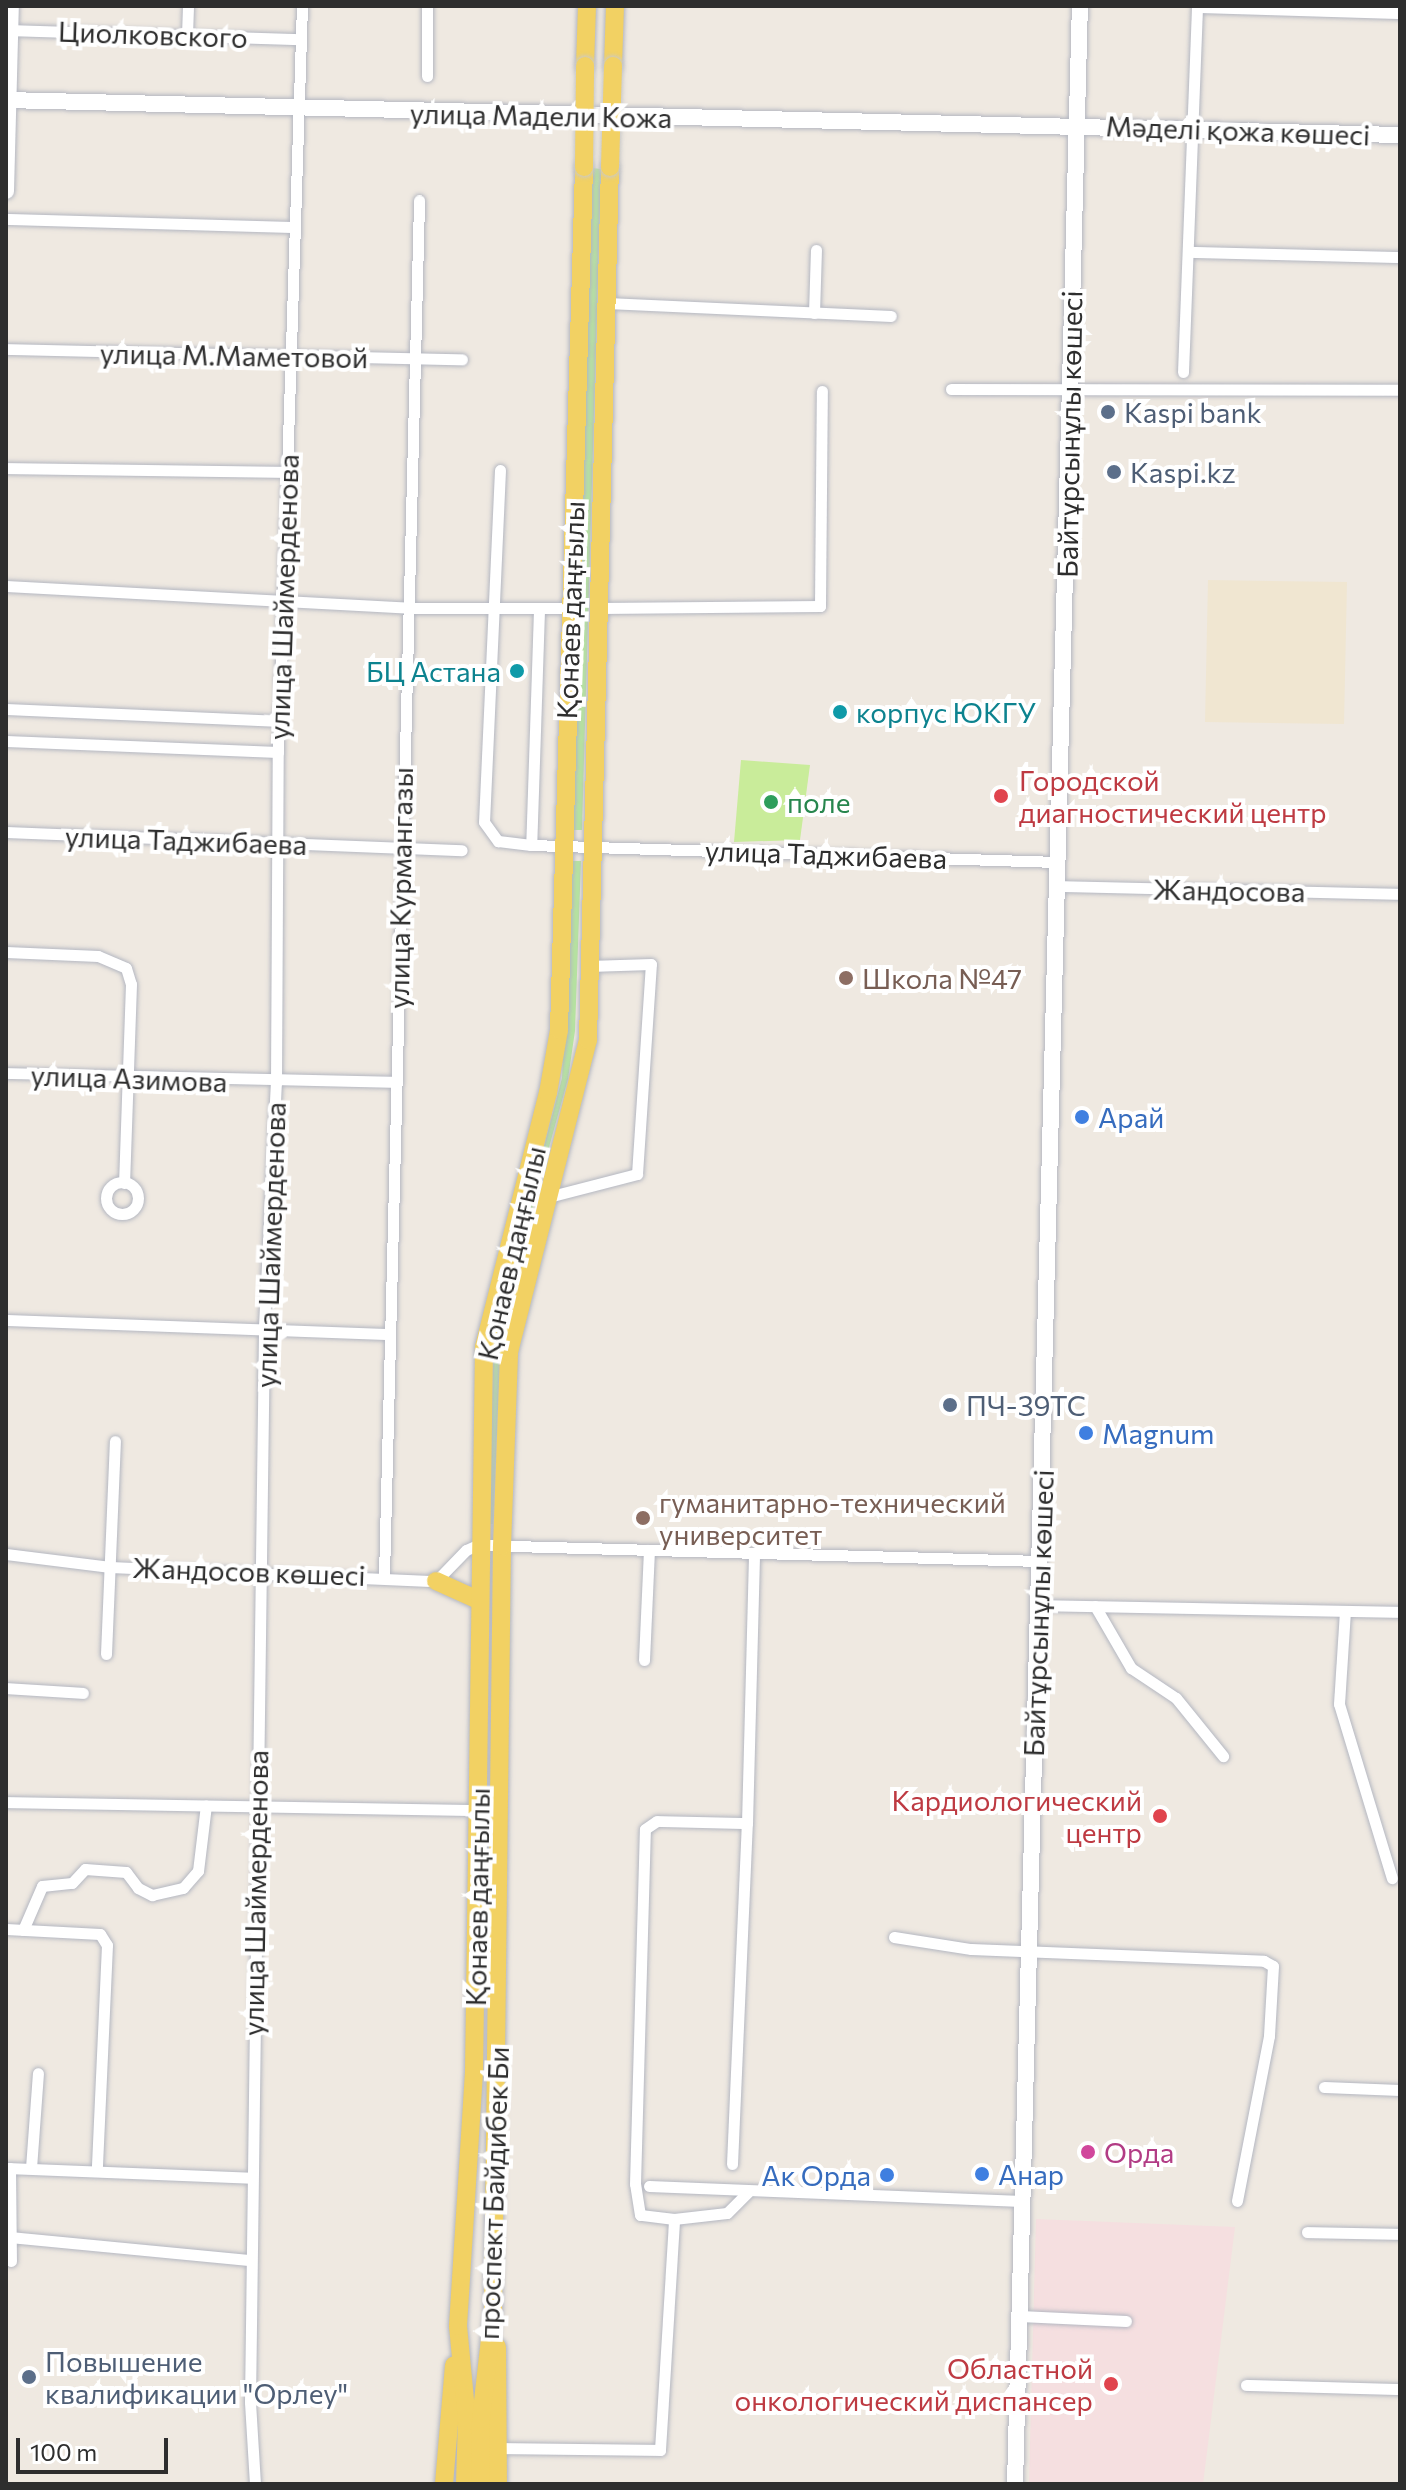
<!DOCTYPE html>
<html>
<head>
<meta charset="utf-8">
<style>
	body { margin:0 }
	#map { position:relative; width:1406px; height:2490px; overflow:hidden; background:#efe9e1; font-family:Commissioner,sans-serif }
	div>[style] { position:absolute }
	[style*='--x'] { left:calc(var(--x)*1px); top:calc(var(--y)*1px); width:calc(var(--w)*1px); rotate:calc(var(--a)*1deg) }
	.education>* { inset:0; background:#f0e6d1 }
	.medical>* { inset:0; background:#f5dfe0 }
	.green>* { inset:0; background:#b6e59e }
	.pitch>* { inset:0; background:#c9ec9a }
	.roads { filter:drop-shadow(0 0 2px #b4b7c1) drop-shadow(0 0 2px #b4b7c1) }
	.street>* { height:11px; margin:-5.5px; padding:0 5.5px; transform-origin:5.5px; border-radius:5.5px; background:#fff }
	.street>.ring { margin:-5.5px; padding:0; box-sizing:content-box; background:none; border:11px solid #fff; border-radius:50% }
	.secondary>* { height:16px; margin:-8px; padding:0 8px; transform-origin:8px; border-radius:8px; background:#fff }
	.primary>* { height:18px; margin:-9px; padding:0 9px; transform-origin:9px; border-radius:9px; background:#f2d163 }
	.bridges { filter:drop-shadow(0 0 2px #c9c9c9) drop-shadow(0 0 2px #c9c9c9) }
	.primary-bridge>* { height:18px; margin:-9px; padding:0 9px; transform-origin:9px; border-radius:9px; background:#f2d163 }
	.dots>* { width:22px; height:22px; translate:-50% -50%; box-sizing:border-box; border:4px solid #fff; border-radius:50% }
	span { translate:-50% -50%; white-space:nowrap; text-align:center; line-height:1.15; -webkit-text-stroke:8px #fff; paint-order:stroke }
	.street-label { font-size:28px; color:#2e2e2e }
	.service-label { font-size:28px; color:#4e5e75 }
	.left { translate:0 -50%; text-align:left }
	.culture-label { font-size:28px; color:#0d838f }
	.right { translate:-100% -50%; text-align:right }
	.health-label { font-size:28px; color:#be3a42 }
	.leisure-label { font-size:28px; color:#27864d }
	.education-label { font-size:28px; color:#785e54 }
	.shop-label { font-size:28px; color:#366cbe }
	.hotel-label { font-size:28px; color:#b23c85 }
	.frame { position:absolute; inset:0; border:8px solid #2e2e2e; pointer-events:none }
	.scale { position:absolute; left:16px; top:2438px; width:152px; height:36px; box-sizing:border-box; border:4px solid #2e2e2e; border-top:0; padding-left:10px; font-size:24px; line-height:28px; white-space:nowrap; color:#2e2e2e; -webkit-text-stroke:6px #fff; paint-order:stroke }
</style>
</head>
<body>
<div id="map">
	<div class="education">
		<i style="clip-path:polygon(1208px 580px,1347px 582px,1344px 724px,1205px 722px)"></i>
	</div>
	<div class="medical">
		<i style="clip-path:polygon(1036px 2219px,1235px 2227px,1203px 2484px,1029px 2484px)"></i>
	</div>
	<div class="green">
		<i style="clip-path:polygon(592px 168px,601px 169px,582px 830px,572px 830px)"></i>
		<i style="clip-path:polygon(571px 861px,581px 861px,575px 1031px,568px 1079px,502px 1317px,493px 1524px,488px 1524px,494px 1336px,562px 1078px)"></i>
	</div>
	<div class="pitch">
		<i style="clip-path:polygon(741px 760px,810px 765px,800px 840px,734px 842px)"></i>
	</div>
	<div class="roads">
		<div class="street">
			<i style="--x:1197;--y:7;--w:203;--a:1.7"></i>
			<i style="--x:7;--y:30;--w:294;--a:1.8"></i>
			<i style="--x:187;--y:35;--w:29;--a:-88"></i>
			<i style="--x:427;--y:76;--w:70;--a:-90"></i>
			<i style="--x:6;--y:219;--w:289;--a:1.6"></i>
			<i style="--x:1191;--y:252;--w:209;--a:1.4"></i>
			<i style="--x:607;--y:303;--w:284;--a:2.6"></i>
			<i style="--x:814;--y:313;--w:63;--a:-88.2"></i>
			<i style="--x:6;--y:349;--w:456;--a:1.3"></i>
			<i style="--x:1183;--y:372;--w:366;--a:-87.8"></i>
			<i style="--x:951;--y:389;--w:449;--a:0.1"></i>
			<i style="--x:6;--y:468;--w:281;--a:0.8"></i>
			<i style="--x:500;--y:470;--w:352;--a:92.6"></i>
			<i style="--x:484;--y:822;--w:24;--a:54"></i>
			<i style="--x:498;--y:841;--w:33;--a:7"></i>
			<i style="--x:6;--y:586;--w:404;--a:3.1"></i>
			<i style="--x:409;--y:608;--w:161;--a:0"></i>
			<i style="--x:600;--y:608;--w:220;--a:-0.5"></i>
			<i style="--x:820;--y:606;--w:215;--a:-89.5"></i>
			<i style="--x:539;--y:610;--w:235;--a:91.9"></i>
			<i style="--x:531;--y:845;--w:527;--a:1.85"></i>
			<i style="--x:6;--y:709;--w:275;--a:2.5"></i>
			<i style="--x:6;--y:741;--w:272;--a:2.3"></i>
			<i style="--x:6;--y:832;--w:456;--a:2.3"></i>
			<i style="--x:1058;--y:886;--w:342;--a:1.3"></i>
			<i style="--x:6;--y:952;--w:92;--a:2.5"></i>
			<i style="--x:98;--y:956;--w:30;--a:23"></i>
			<i style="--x:126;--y:968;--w:17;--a:73"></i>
			<i style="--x:131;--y:984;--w:199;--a:92"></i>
			<i style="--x:6;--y:1073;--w:390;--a:1.3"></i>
			<i class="ring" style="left:106px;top:1182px;width:21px;height:21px"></i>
			<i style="--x:548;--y:1197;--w:92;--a:-14.5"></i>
			<i style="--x:637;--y:1174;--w:210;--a:-86.2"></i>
			<i style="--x:651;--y:964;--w:62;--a:178.2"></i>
			<i style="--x:6;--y:1320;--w:381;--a:2.1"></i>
			<i style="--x:6;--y:1554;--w:105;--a:7.1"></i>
			<i style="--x:110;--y:1567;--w:326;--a:2.5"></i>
			<i style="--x:436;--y:1581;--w:43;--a:-45.9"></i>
			<i style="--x:466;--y:1550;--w:13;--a:-23"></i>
			<i style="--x:478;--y:1545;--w:561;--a:1.63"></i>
			<i style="--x:384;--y:1576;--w:1376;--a:-88.54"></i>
			<i style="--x:1038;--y:1605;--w:362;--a:1.1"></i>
			<i style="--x:1095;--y:1606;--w:72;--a:59.9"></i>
			<i style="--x:1131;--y:1668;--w:54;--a:33.7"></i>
			<i style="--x:1176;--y:1698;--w:75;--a:51"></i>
			<i style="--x:1345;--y:1611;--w:93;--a:93.7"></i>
			<i style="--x:1339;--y:1704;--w:182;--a:73.1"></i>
			<i style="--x:106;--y:1654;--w:213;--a:-87.6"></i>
			<i style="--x:644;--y:1660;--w:110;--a:-87.4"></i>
			<i style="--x:6;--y:1688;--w:77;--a:3.7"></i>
			<i style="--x:6;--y:1802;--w:473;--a:1"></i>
			<i style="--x:6;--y:1929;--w:94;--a:3"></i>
			<i style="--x:100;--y:1934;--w:13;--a:58"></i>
			<i style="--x:107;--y:1945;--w:224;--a:92.6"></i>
			<i style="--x:23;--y:1930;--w:48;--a:-66.6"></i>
			<i style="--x:42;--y:1886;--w:30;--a:-6"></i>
			<i style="--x:72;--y:1883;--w:19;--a:-47"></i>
			<i style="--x:85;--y:1869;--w:41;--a:4.2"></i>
			<i style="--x:126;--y:1872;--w:20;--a:53"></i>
			<i style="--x:138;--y:1888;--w:16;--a:27"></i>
			<i style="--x:152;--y:1895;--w:32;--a:-13"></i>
			<i style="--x:183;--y:1888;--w:23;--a:-49"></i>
			<i style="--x:198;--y:1871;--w:66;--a:-83.1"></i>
			<i style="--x:894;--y:1937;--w:78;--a:8.9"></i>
			<i style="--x:971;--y:1949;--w:293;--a:2.3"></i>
			<i style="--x:1264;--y:1961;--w:10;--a:29"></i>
			<i style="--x:1273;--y:1966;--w:70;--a:93.3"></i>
			<i style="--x:1269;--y:2036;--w:168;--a:101"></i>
			<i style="--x:1324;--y:2087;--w:76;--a:2.3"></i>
			<i style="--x:732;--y:2164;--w:341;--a:-87.5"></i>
			<i style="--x:6;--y:2168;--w:246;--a:2.3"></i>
			<i style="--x:10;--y:2168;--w:93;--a:89.4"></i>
			<i style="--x:31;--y:2168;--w:95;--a:-85.8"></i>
			<i style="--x:649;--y:2186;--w:373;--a:2.3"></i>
			<i style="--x:674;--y:2219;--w:34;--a:-173"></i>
			<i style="--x:640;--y:2215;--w:31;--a:-99"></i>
			<i style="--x:635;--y:2184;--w:355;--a:-88.4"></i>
			<i style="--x:645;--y:1829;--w:14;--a:-34"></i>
			<i style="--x:657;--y:1821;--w:90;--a:1.3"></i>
			<i style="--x:747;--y:1823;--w:270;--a:-88.5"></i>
			<i style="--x:1307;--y:2232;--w:93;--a:1.2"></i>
			<i style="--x:10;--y:2237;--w:242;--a:5.5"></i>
			<i style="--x:1020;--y:2316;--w:106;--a:2.7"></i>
			<i style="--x:1246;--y:2385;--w:154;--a:1.5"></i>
			<i style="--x:499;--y:2448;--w:161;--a:0.7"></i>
			<i style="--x:660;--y:2450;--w:231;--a:-86.5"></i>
			<i style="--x:674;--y:2219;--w:53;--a:-6.5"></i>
			<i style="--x:727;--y:2213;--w:31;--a:-45"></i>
			<i style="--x:255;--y:2484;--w:82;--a:-93.5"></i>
			<i style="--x:250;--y:2402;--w:1076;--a:-89.25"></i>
			<i style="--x:264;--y:1326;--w:243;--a:-87.2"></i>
			<i style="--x:276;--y:1083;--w:331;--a:-89.7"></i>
			<i style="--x:278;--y:752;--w:746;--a:-88.16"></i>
		</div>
		<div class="secondary">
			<i style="--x:6;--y:100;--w:1394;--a:1.44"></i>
			<i style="--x:6;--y:191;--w:185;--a:-88.5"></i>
			<i style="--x:1015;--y:2484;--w:2479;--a:-88.5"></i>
		</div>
		<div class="primary">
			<i style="--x:585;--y:66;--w:60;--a:-88.1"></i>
			<i style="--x:613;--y:66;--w:60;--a:-88.1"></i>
			<i style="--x:436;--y:1581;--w:46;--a:24.3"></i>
			<i style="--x:497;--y:2347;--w:137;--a:89.6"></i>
			<i style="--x:444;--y:2484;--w:119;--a:-85.2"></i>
			<i style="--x:465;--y:2484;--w:63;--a:-88.2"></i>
			<i style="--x:467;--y:2421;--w:95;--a:-95.4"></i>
			<i style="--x:458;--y:2326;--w:255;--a:-86.4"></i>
			<i style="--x:474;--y:2072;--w:725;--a:-89.21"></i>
			<i style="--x:484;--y:1347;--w:262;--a:-75.9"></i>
			<i style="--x:548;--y:1093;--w:64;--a:-80.1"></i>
			<i style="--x:559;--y:1030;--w:863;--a:-88.34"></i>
			<i style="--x:480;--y:2484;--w:65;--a:-89.1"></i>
			<i style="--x:481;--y:2419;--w:108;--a:-83.6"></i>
			<i style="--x:493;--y:2312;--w:766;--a:-89.33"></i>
			<i style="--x:502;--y:1546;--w:194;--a:-87.9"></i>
			<i style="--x:509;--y:1352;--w:322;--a:-75.8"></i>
			<i style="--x:588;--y:1040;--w:873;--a:-88.56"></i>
		</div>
	</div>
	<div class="bridges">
		<div class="primary-bridge">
			<i style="--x:584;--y:167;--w:101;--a:-89.4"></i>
			<i style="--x:610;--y:167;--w:101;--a:-88.3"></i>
		</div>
	</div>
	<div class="dots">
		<i style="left:1108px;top:412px;background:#5c6f8a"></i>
		<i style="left:1114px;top:472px;background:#5c6f8a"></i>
		<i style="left:517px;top:671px;background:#0f9aa8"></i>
		<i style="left:840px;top:712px;background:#0f9aa8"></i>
		<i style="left:1001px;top:796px;background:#e0444e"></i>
		<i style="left:771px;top:802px;background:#2e9e5b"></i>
		<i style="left:846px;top:978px;background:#8d6e63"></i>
		<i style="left:1082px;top:1117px;background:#3f7fe0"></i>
		<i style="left:950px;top:1405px;background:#5c6f8a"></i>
		<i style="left:1086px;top:1433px;background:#3f7fe0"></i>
		<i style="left:643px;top:1518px;background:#8d6e63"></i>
		<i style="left:1160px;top:1816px;background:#e0444e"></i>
		<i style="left:1088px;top:2152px;background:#d1479c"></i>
		<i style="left:982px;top:2174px;background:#3f7fe0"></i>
		<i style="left:887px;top:2175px;background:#3f7fe0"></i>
		<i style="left:29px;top:2377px;background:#5c6f8a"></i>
		<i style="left:1111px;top:2384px;background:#e0444e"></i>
	</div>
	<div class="street-label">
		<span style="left:153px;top:34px;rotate:2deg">Циолковского</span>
		<span style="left:541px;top:115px;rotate:1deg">улица Мадели Кожа</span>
		<span style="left:1238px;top:130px;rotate:2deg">Мәделі қожа көшесі</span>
		<span style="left:234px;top:355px;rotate:1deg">улица М.Маметовой</span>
		<span style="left:1069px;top:434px;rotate:-89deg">Байтұрсынұлы көшесі</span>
		<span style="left:283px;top:597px;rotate:-88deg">улица Шаймерденова</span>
		<span style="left:570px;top:610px;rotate:-88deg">Қонаев даңғылы</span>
		<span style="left:186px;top:840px;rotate:2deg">улица Таджибаева</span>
		<span style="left:826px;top:854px;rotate:2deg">улица Таджибаева</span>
		<span style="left:400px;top:888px;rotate:-89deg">улица Курмангазы</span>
		<span style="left:1229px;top:890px;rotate:1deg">Жандосова</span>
		<span style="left:129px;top:1078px;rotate:2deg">улица Азимова</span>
		<span style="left:270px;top:1245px;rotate:-88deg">улица Шаймерденова</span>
		<span style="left:511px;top:1253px;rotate:-77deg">Қонаев даңғылы</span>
		<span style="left:249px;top:1571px;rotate:2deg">Жандосов көшесі</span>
		<span style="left:1038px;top:1613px;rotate:-88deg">Байтұрсынұлы көшесі</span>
		<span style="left:255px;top:1893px;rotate:-89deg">улица Шаймерденова</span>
		<span style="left:477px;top:1897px;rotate:-89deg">Қонаев даңғылы</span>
		<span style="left:493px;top:2193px;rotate:-88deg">проспект Байдибек Би</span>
	</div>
	<div class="service-label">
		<span class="left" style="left:1124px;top:412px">Kaspi bank</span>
		<span class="left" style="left:1130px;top:472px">Kaspi.kz</span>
		<span class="left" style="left:966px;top:1405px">ПЧ-39ТС</span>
		<span class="left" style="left:45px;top:2377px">Повышение<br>квалификации "Орлеу"</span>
	</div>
	<div class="culture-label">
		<span class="right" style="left:501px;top:671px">БЦ Астана</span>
		<span class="left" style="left:856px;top:712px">корпус ЮКГУ</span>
	</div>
	<div class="health-label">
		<span class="left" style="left:1019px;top:796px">Городской<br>диагностический центр</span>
		<span class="right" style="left:1142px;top:1816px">Кардиологический<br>центр</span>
		<span class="right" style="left:1093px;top:2384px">Областной<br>онкологический диспансер</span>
	</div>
	<div class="leisure-label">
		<span class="left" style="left:787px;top:802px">поле</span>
	</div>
	<div class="education-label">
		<span class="left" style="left:862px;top:978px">Школа №47</span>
		<span class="left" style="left:659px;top:1518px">гуманитарно-технический<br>университет</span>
	</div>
	<div class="shop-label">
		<span class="left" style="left:1098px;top:1117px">Арай</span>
		<span class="left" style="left:1102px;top:1433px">Magnum</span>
		<span class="left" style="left:998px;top:2174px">Анар</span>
		<span class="right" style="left:871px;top:2175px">Ак Орда</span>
	</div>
	<div class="hotel-label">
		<span class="left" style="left:1104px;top:2152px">Орда</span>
	</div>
	<div class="frame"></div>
	<div class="scale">100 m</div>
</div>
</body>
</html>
